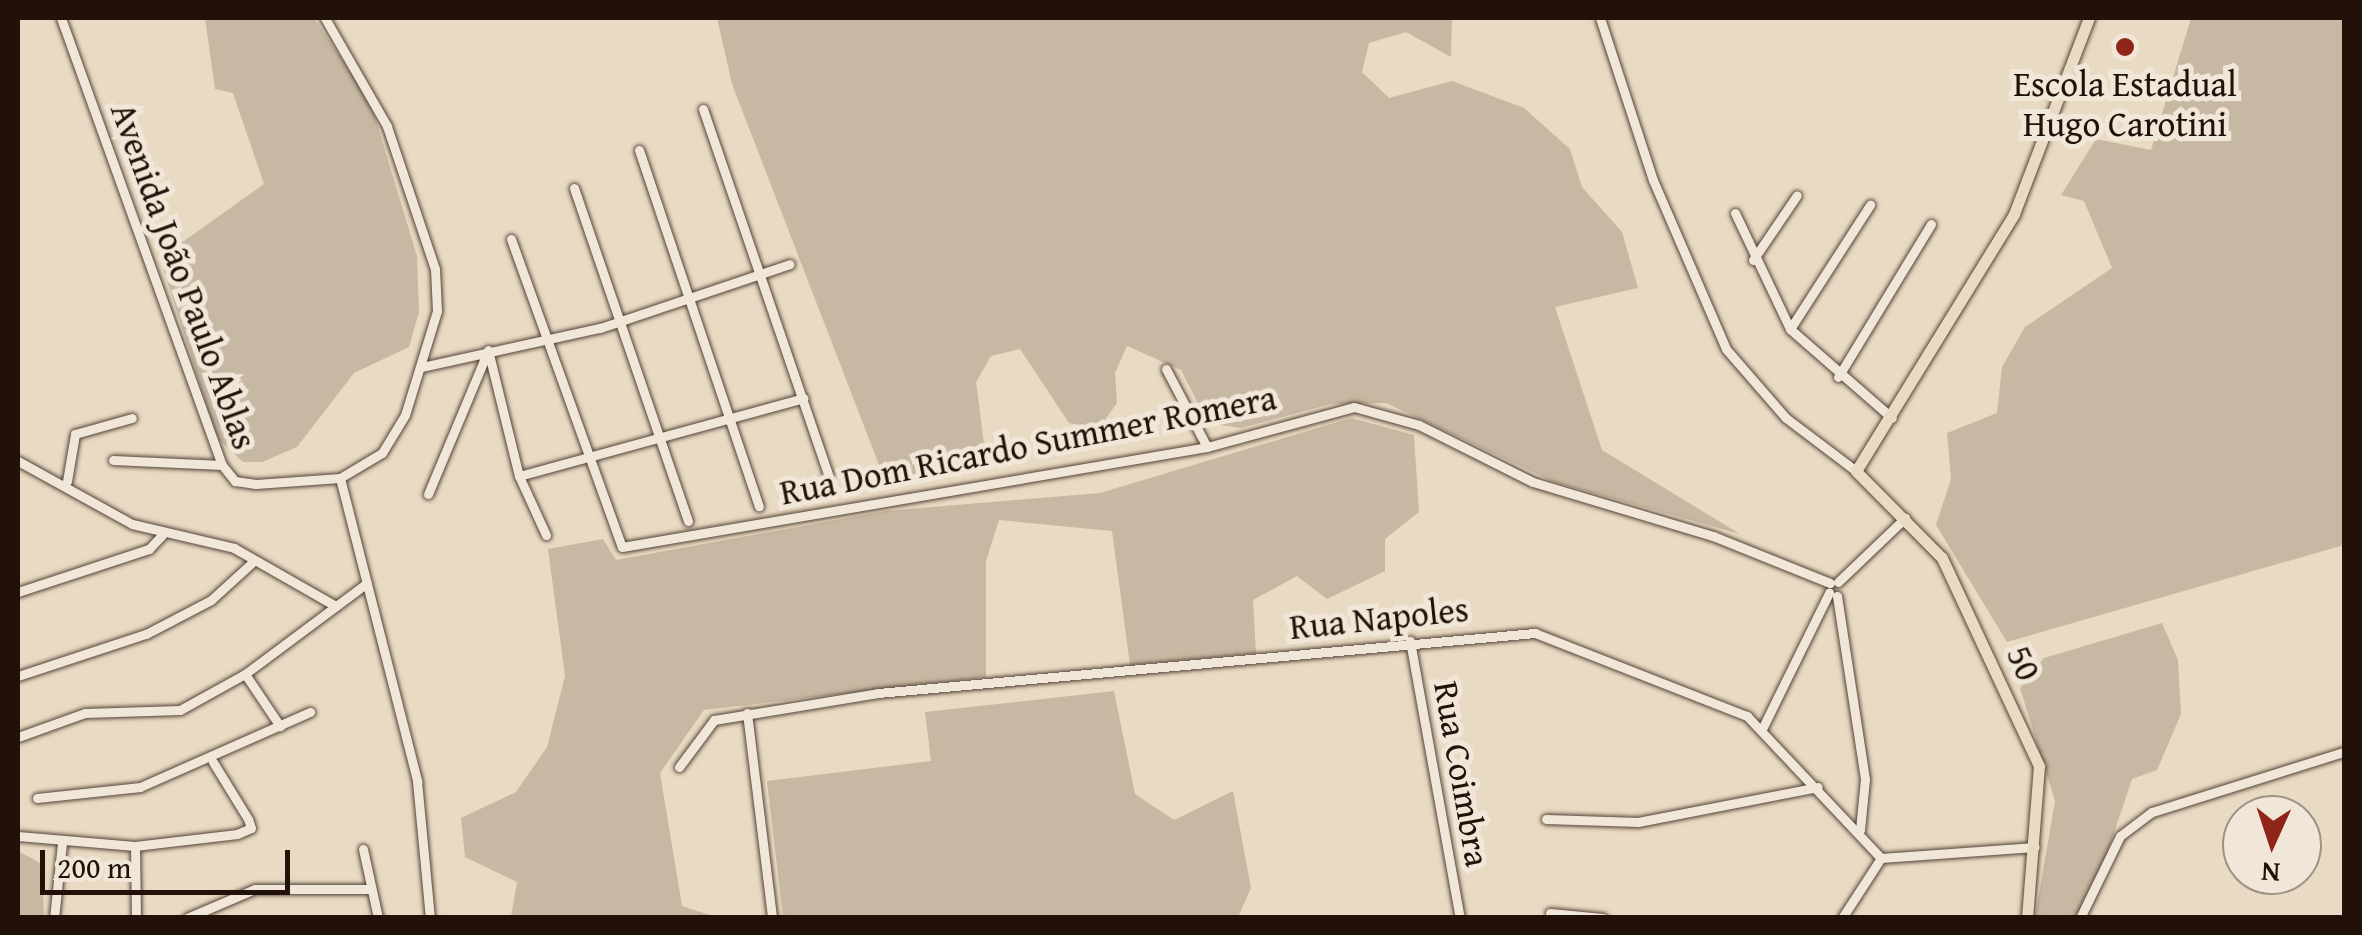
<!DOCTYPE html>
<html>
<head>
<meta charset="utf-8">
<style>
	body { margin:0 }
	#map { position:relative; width:2362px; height:935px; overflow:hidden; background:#e9dac3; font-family:"Gentium Book Plus",serif }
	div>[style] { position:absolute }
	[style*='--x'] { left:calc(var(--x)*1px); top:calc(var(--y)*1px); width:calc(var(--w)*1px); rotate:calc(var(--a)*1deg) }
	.green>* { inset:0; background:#c7b8a3 }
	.roads { filter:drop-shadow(0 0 2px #544337) drop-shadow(0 0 2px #544337) }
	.minor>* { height:9px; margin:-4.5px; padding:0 4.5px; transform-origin:4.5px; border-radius:4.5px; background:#f1e7d8 }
	.major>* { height:11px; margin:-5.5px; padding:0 5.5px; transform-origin:5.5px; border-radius:5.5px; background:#e9dac3 }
	.dots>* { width:28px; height:28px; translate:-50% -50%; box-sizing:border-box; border:5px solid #f1e7d8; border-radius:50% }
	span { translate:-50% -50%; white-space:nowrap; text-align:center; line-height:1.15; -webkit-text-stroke:10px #f1e7d8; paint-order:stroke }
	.poi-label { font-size:35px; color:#221108 }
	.street-label { font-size:35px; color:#221108 }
	.frame { position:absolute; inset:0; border:20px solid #221108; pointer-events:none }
	.north { position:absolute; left:2222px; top:795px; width:100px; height:100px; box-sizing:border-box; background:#f1e7d8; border:2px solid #9e9185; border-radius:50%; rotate:183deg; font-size:28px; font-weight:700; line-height:40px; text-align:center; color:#221108 }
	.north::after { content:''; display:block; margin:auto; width:35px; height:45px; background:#8f2418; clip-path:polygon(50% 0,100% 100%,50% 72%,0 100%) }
	.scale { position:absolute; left:40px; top:850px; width:250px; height:45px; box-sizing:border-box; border:5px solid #221108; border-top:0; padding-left:12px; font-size:30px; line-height:35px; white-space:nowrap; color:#221108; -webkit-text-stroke:8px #f1e7d8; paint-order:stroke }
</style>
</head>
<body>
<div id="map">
	<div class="green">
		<i style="clip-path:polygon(205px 18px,314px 18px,370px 101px,417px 256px,419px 312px,409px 347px,354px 373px,297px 447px,262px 462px,243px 462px,217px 438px,160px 258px,264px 184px,233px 93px,215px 89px)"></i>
		<i style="clip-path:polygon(717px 18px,1452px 18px,1451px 57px,1406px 32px,1369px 43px,1362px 72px,1389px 98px,1452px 81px,1524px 108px,1570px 149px,1582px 187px,1622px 232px,1638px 288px,1555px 307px,1602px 450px,1740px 534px,1554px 482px,1386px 403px,1331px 404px,1241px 428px,1208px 423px,1181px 370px,1127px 346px,1115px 373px,1117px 403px,1099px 428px,1069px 423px,1020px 349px,991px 356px,976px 382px,984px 443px,963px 464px,886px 483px,732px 84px)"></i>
		<i style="clip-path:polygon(2191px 18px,2344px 18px,2344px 545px,2007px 642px,1936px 525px,1951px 479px,1947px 433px,1997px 413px,2002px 367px,2025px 327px,2112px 268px,2084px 201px,2061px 195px,2096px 139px,2151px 150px)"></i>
		<i style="clip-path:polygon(1351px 418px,1414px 435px,1419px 512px,1385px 539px,1385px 571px,1327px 599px,1297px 576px,1253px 600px,1256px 653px,1130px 665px,1112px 531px,999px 520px,986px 561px,986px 677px,704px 710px,660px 773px,682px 906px,716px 917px,511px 917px,517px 882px,465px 857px,461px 818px,516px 792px,547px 747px,565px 676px,548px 549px,603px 539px,616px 560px,885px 511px,1100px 493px)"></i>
		<i style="clip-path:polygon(2162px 623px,2178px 660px,2181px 714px,2157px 770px,2132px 779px,2086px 917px,2035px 917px,2055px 801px,2020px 688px,2044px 658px)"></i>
		<i style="clip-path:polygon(1114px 691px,1135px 794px,1174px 820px,1233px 791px,1251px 888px,1238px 917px,783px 917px,767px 781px,931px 761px,925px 712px)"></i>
		<i style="clip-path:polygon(18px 851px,42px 864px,44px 917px,18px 917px)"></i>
	</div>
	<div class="roads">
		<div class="minor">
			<i style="--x:61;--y:18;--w:475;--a:70.2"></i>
			<i style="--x:222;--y:465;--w:21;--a:51"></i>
			<i style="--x:235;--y:481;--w:21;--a:8"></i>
			<i style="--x:256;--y:484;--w:84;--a:-4.1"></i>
			<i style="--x:340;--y:478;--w:49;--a:-30.8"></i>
			<i style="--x:382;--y:453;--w:44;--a:-58.8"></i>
			<i style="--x:405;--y:415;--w:109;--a:-72.9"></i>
			<i style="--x:437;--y:311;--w:42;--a:-92.7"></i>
			<i style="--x:435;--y:269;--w:151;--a:-108.6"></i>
			<i style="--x:387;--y:126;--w:125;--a:-119.9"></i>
			<i style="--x:1600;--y:18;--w:170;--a:71.9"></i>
			<i style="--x:1653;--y:180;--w:184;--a:66.6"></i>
			<i style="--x:1726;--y:349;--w:91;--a:49"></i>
			<i style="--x:1786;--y:418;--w:88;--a:37.1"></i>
			<i style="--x:703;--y:109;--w:387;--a:71.1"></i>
			<i style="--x:639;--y:150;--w:376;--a:71.4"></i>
			<i style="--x:574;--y:188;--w:352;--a:71.1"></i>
			<i style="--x:1735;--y:213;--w:128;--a:64.6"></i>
			<i style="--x:1790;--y:329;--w:135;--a:41.1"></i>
			<i style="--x:511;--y:239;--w:327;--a:70.2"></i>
			<i style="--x:622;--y:547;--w:593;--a:-9.7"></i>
			<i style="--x:1207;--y:447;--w:152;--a:-15.2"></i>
			<i style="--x:1354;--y:407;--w:67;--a:15.5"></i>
			<i style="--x:1419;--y:425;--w:127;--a:26.6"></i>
			<i style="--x:1533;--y:482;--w:188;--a:16.7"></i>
			<i style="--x:1713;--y:536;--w:126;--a:21.9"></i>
			<i style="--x:1753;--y:260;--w:78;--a:-55.9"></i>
			<i style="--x:1790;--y:329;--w:148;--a:-57.2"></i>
			<i style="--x:488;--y:350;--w:130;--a:76.2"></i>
			<i style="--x:519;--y:476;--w:65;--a:65.4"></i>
			<i style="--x:422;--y:367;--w:182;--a:-12.4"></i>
			<i style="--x:600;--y:328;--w:200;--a:-18.6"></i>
			<i style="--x:1166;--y:369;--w:88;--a:62.3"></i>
			<i style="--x:1838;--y:377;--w:179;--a:-58.7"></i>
			<i style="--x:113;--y:460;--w:109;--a:2.6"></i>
			<i style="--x:18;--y:461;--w:130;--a:28.9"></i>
			<i style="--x:132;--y:524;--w:105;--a:13.2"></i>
			<i style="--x:234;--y:548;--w:115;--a:29.7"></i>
			<i style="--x:519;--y:476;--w:295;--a:-15.3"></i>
			<i style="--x:340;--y:478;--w:313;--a:75.7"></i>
			<i style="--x:417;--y:781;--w:138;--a:84.6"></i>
			<i style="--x:67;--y:481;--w:48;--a:-80.3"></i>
			<i style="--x:75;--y:434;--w:59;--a:-15.7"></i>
			<i style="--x:428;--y:494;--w:153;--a:-67.3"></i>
			<i style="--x:1838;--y:582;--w:93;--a:-43.7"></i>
			<i style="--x:18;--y:592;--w:138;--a:-18.2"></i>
			<i style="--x:149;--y:549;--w:19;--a:-47"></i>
			<i style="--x:1837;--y:596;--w:185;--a:81.3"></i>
			<i style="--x:1865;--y:779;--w:51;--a:95.6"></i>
			<i style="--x:1410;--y:641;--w:281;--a:79.8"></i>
			<i style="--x:245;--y:674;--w:63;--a:56.1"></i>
			<i style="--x:18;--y:676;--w:135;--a:-18.2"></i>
			<i style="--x:146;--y:634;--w:73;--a:-27.6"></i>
			<i style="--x:211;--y:600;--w:59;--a:-42.3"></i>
			<i style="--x:747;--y:713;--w:207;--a:83"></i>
			<i style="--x:1762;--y:729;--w:152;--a:-63.8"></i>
			<i style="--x:18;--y:737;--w:71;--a:-19.7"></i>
			<i style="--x:85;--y:713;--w:95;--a:-1.8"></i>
			<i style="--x:180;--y:710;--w:74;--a:-29"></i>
			<i style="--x:245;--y:674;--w:152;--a:-36.7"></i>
			<i style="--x:679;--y:767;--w:59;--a:-53.3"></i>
			<i style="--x:714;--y:720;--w:166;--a:-9.3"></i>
			<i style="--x:878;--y:693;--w:660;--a:-5.22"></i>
			<i style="--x:1535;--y:633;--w:228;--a:21.4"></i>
			<i style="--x:1747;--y:716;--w:195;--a:46.7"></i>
			<i style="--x:37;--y:798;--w:104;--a:-6.1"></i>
			<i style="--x:140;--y:787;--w:186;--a:-23.8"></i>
			<i style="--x:1546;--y:819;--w:92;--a:1.9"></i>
			<i style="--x:1638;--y:822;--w:183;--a:-11"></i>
			<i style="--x:18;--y:836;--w:117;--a:4.9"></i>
			<i style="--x:135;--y:846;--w:103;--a:-6.7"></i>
			<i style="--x:237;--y:834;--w:15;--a:-23"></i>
			<i style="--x:251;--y:828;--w:9;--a:-108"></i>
			<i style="--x:248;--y:819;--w:67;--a:-121.6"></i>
			<i style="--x:135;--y:846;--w:72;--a:89.2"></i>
			<i style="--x:363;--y:849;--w:71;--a:77.7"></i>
			<i style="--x:1881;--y:858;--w:154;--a:-4.1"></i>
			<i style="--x:1550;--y:913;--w:53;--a:5.4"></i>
			<i style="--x:54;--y:918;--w:75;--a:-83.9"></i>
			<i style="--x:187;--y:918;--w:74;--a:-23.1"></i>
			<i style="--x:255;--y:889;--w:115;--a:0"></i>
			<i style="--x:1842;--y:918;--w:72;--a:-57"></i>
			<i style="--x:2080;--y:918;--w:91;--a:-64"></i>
			<i style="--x:2120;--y:836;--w:40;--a:-37"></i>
			<i style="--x:2152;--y:812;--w:201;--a:-17.4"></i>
		</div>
		<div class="major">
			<i style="--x:2027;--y:918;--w:152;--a:-85.5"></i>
			<i style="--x:2039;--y:766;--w:230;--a:-115"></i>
			<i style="--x:1942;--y:558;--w:122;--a:-134.7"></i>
			<i style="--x:1856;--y:471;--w:302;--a:-58.4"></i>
			<i style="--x:2014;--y:214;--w:210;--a:-69.1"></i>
		</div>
	</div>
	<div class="dots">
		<i style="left:2125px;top:47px;background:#8f2418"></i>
	</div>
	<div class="poi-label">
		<span style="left:2125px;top:104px">Escola Estadual<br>Hugo Carotini</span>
	</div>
	<div class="street-label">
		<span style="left:184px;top:276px;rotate:70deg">Avenida João Paulo Ablas</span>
		<span style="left:1028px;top:445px;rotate:-11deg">Rua Dom Ricardo Summer Romera</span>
		<span style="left:1379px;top:618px;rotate:-6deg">Rua Napoles</span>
		<span style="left:2024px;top:663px;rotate:66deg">50</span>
		<span style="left:1462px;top:774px;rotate:80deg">Rua Coimbra</span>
	</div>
	<div class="frame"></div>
	<div class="north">N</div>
	<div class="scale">200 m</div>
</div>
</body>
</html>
